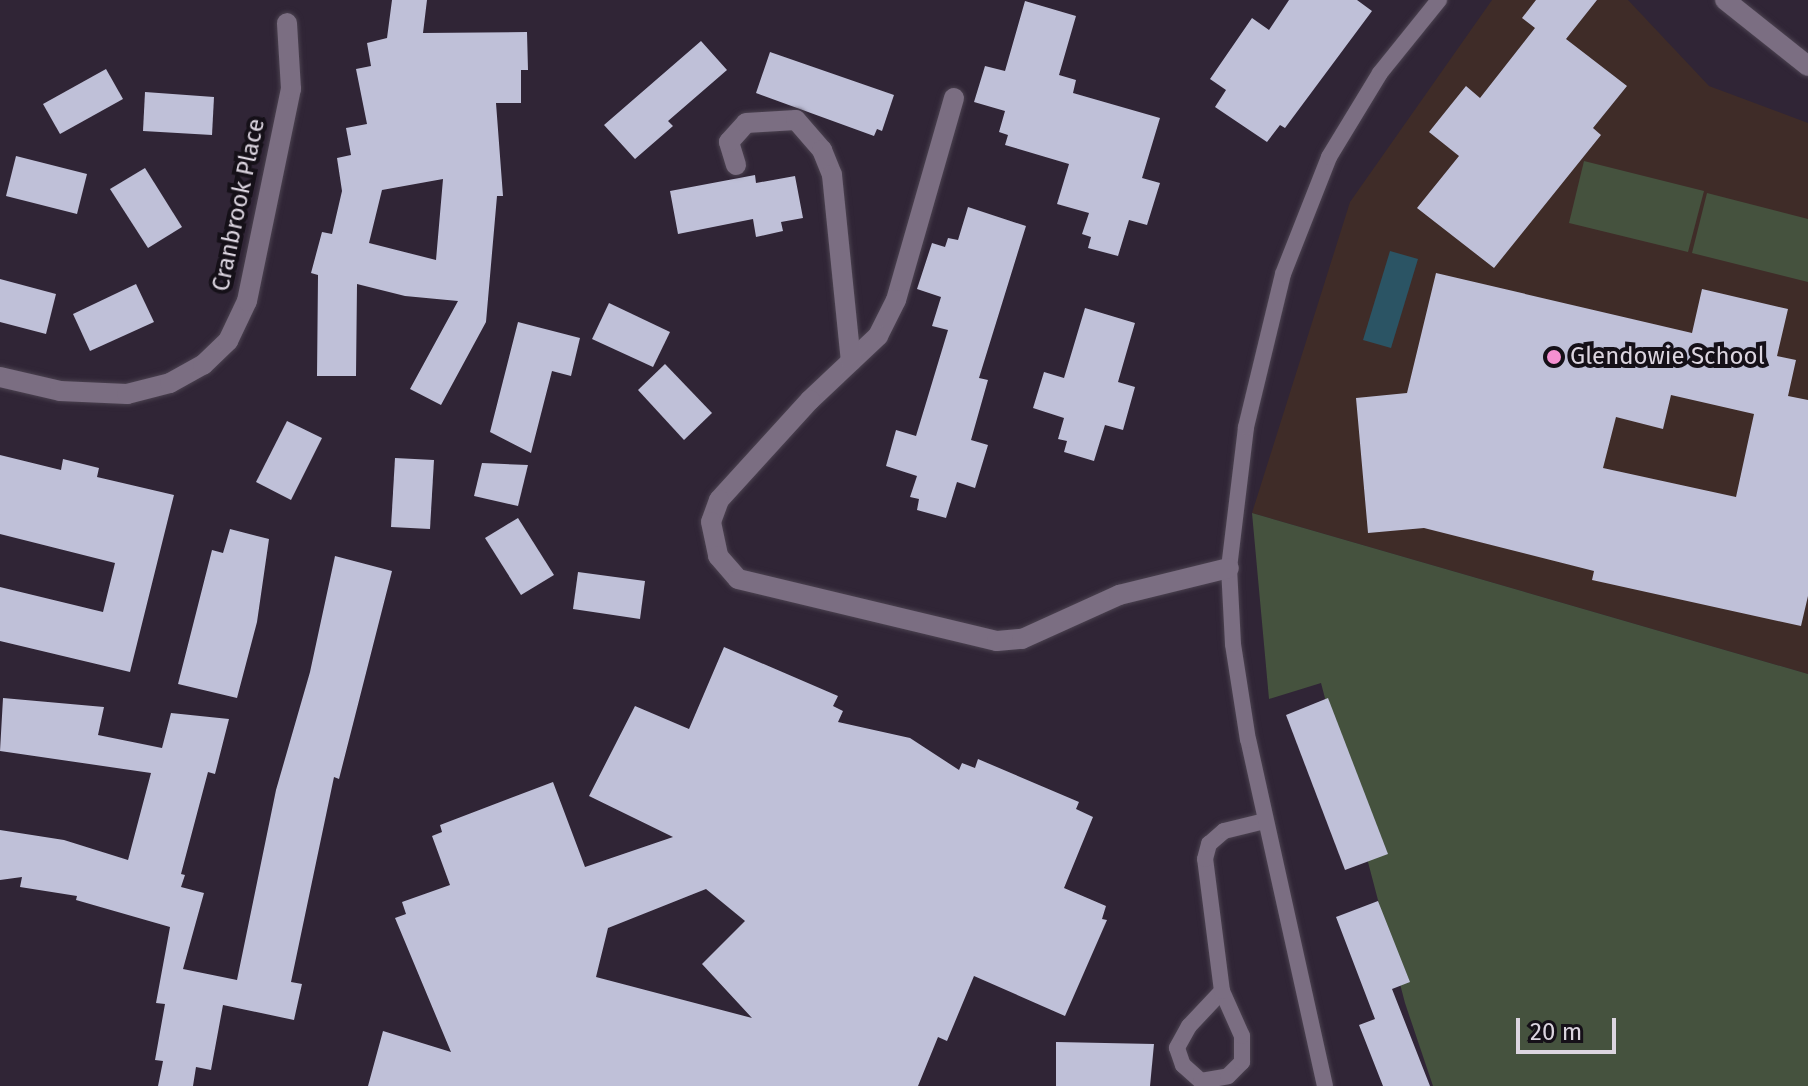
<!DOCTYPE html>
<html>
<head>
<meta charset="utf-8">
<style>
	body { margin:0 }
	#map { position:relative; width:1808px; height:1086px; overflow:hidden; background:#302536; font-family:"Fira Sans",sans-serif }
	div>[style] { position:absolute }
	[style*='--x'] { left:calc(var(--x)*1px); top:calc(var(--y)*1px); width:calc(var(--w)*1px); rotate:calc(var(--a)*1deg) }
	.commercial>* { inset:0; background:#3f2c28 }
	.green>* { inset:0; background:#45523e }
	.water>* { inset:0; background:#2b5464 }
	.building>* { inset:0; background:#bfc0d8 }
	.roads { filter:drop-shadow(0 0 2px #4b4250) drop-shadow(0 0 2px #4b4250) }
	.service>* { height:16px; margin:-8px; padding:0 8px; transform-origin:8px; border-radius:8px; background:#7b6e82 }
	.minor>* { height:20px; margin:-10px; padding:0 10px; transform-origin:10px; border-radius:10px; background:#7b6e82 }
	.tertiary>* { height:20px; margin:-10px; padding:0 10px; transform-origin:10px; border-radius:10px; background:#7b6e82 }
	.dots>* { width:22px; height:22px; translate:-50% -50%; box-sizing:border-box; border:4px solid #151018; border-radius:50% }
	span { translate:-50% -50%; white-space:nowrap; text-align:center; line-height:1.15; -webkit-text-stroke:8px #151018; paint-order:stroke }
	.street-label { font-size:24px; color:#dcd5e0 }
	.poi-label { font-size:24px; color:#dcd5e0 }
	.left { translate:0 -50%; text-align:left }
	.scale { position:absolute; left:1516px; top:1018px; width:100px; height:36px; box-sizing:border-box; border:4px solid #dcd5e0; border-top:0; padding-left:10px; font-size:24px; line-height:28px; white-space:nowrap; color:#dcd5e0; -webkit-text-stroke:6px #151018; paint-order:stroke }
</style>
</head>
<body>
<div id="map">
	<div class="commercial">
		<i style="clip-path:polygon(1492px 0,1628px 0,1709px 86px,1808px 123px,1808px 674px,1252px 513px,1350px 202px)"></i>
	</div>
	<div class="green">
		<i style="clip-path:polygon(1584px 161px,1704px 191px,1688px 252px,1569px 223px)"></i>
		<i style="clip-path:polygon(1707px 193px,1808px 219px,1808px 282px,1692px 253px)"></i>
		<i style="clip-path:polygon(1252px 513px,1808px 674px,1808px 1086px,1433px 1086px,1405px 1003px,1321px 683px,1269px 699px)"></i>
	</div>
	<div class="water">
		<i style="clip-path:polygon(1390px 251px,1418px 259px,1391px 348px,1363px 340px)"></i>
	</div>
	<div class="building">
		<i style="clip-path:polygon(evenodd,392px 0,427px 0,423px 33px,527px 32px,528px 70px,521px 70px,521px 103px,496px 103px,503px 196px,497px 196px,486px 322px,441px 405px,410px 389px,458px 301px,405px 296px,357px 284px,356px 376px,317px 376px,318px 275px,311px 273px,322px 232px,332px 234px,342px 191px,337px 158px,351px 155px,346px 128px,367px 124px,356px 69px,371px 66px,367px 43px,387px 38px,392px 0,443px 179px,436px 260px,369px 243px,382px 190px,443px 179px)"></i>
		<i style="clip-path:polygon(1289px 0,1357px 0,1372px 11px,1285px 128px,1280px 125px,1267px 142px,1215px 107px,1226px 90px,1210px 79px,1252px 18px,1269px 30px)"></i>
		<i style="clip-path:polygon(1536px 0,1597px 0,1566px 39px,1627px 86px,1593px 128px,1601px 135px,1494px 268px,1417px 208px,1459px 156px,1429px 132px,1466px 86px,1480px 98px,1535px 28px,1522px 18px)"></i>
		<i style="clip-path:polygon(1025px 1px,1076px 16px,1059px 75px,1076px 80px,1073px 93px,1160px 118px,1142px 178px,1160px 183px,1147px 225px,1129px 220px,1118px 256px,1088px 248px,1091px 237px,1082px 234px,1089px 213px,1057px 204px,1069px 164px,1005px 145px,1008px 135px,999px 132px,1005px 111px,974px 102px,985px 66px,1005px 71px)"></i>
		<i style="clip-path:polygon(701px 41px,727px 70px,668px 121px,673px 126px,635px 159px,604px 125px)"></i>
		<i style="clip-path:polygon(770px 52px,894px 95px,882px 131px,877px 129px,874px 136px,756px 93px)"></i>
		<i style="clip-path:polygon(106px 69px,123px 99px,60px 134px,43px 104px)"></i>
		<i style="clip-path:polygon(145px 92px,214px 97px,212px 135px,143px 131px)"></i>
		<i style="clip-path:polygon(16px 156px,87px 174px,77px 214px,6px 196px)"></i>
		<i style="clip-path:polygon(145px 168px,182px 227px,148px 248px,110px 189px)"></i>
		<i style="clip-path:polygon(755px 175px,756px 183px,795px 176px,803px 218px,781px 222px,783px 231px,756px 237px,753px 219px,678px 234px,670px 191px)"></i>
		<i style="clip-path:polygon(968px 207px,1026px 226px,979px 378px,988px 380px,971px 440px,988px 445px,975px 488px,957px 482px,946px 518px,917px 510px,919px 499px,910px 497px,917px 476px,886px 466px,896px 430px,916px 436px,948px 330px,932px 326px,941px 297px,917px 289px,932px 243px,945px 247px,948px 238px,958px 240px)"></i>
		<i style="clip-path:polygon(evenodd,1436px 273px,1692px 333px,1702px 289px,1788px 309px,1777px 356px,1796px 360px,1788px 396px,1808px 400px,1808px 596px,1801px 626px,1592px 580px,1594px 571px,1424px 528px,1368px 533px,1356px 398px,1407px 393px,1436px 273px,1671px 395px,1754px 414px,1736px 497px,1603px 468px,1616px 417px,1663px 429px,1671px 395px)"></i>
		<i style="clip-path:polygon(0 279px,56px 294px,46px 334px,0 322px)"></i>
		<i style="clip-path:polygon(136px 284px,154px 322px,90px 351px,73px 314px)"></i>
		<i style="clip-path:polygon(609px 303px,670px 332px,653px 367px,592px 339px)"></i>
		<i style="clip-path:polygon(1085px 308px,1135px 323px,1118px 382px,1135px 387px,1123px 430px,1105px 425px,1094px 461px,1064px 452px,1067px 441px,1058px 439px,1064px 418px,1033px 408px,1044px 372px,1064px 378px)"></i>
		<i style="clip-path:polygon(518px 322px,580px 338px,571px 376px,552px 371px,531px 453px,490px 432px)"></i>
		<i style="clip-path:polygon(665px 364px,712px 413px,684px 440px,638px 390px)"></i>
		<i style="clip-path:polygon(287px 421px,322px 438px,291px 500px,256px 482px)"></i>
		<i style="clip-path:polygon(0 455px,61px 470px,63px 459px,99px 468px,97px 477px,174px 495px,130px 672px,0 641px,0 587px,103px 612px,115px 563px,0 534px)"></i>
		<i style="clip-path:polygon(395px 458px,434px 460px,430px 529px,391px 527px)"></i>
		<i style="clip-path:polygon(482px 463px,528px 465px,518px 506px,474px 496px)"></i>
		<i style="clip-path:polygon(518px 518px,554px 575px,521px 595px,485px 538px)"></i>
		<i style="clip-path:polygon(230px 529px,269px 539px,257px 622px,237px 698px,178px 684px,212px 550px,223px 553px)"></i>
		<i style="clip-path:polygon(335px 556px,392px 571px,339px 779px,334px 777px,291px 982px,302px 984px,294px 1020px,223px 1005px,211px 1070px,196px 1067px,193px 1086px,158px 1086px,163px 1061px,155px 1060px,165px 1004px,156px 1003px,170px 927px,76px 900px,77px 896px,20px 887px,22px 877px,0 880px,0 830px,64px 840px,128px 860px,151px 773px,0 751px,3px 698px,104px 707px,98px 735px,162px 748px,171px 713px,229px 719px,215px 774px,208px 772px,181px 874px,185px 875px,181px 887px,204px 893px,183px 969px,237px 980px,276px 790px,310px 672px)"></i>
		<i style="clip-path:polygon(578px 572px,645px 581px,640px 619px,573px 609px)"></i>
		<i style="clip-path:polygon(evenodd,724px 647px,838px 696px,833px 706px,843px 711px,838px 722px,910px 738px,959px 770px,962px 763px,975px 768px,978px 759px,1079px 802px,1076px 809px,1093px 817px,1064px 888px,1106px 906px,1102px 919px,1107px 920px,1065px 1016px,974px 976px,947px 1041px,938px 1037px,918px 1086px,368px 1086px,383px 1031px,451px 1052px,395px 918px,406px 914px,402px 902px,450px 885px,432px 836px,442px 832px,440px 825px,553px 782px,585px 867px,673px 837px,589px 796px,635px 706px,689px 729px,724px 647px,706px 889px,745px 921px,702px 964px,752px 1018px,596px 977px,608px 928px,706px 889px)"></i>
		<i style="clip-path:polygon(1328px 698px,1388px 854px,1345px 870px,1286px 715px)"></i>
		<i style="clip-path:polygon(1378px 901px,1410px 982px,1392px 989px,1430px 1086px,1383px 1086px,1359px 1025px,1375px 1019px,1336px 917px)"></i>
		<i style="clip-path:polygon(1056px 1042px,1154px 1044px,1150px 1086px,1056px 1086px)"></i>
	</div>
	<div class="roads">
		<div class="service">
			<i style="--x:1222;--y:991;--w:48;--a:133.3"></i>
			<i style="--x:1189;--y:1026;--w:25;--a:119"></i>
			<i style="--x:1177;--y:1048;--w:18;--a:71"></i>
			<i style="--x:1183;--y:1065;--w:24;--a:42"></i>
			<i style="--x:1201;--y:1081;--w:27;--a:-10"></i>
			<i style="--x:1228;--y:1076;--w:20;--a:-45"></i>
			<i style="--x:1242;--y:1062;--w:26;--a:-90"></i>
			<i style="--x:1242;--y:1036;--w:49;--a:-114"></i>
			<i style="--x:1222;--y:991;--w:133;--a:-97.3"></i>
			<i style="--x:1205;--y:859;--w:16;--a:-75"></i>
			<i style="--x:1209;--y:844;--w:20;--a:-41"></i>
			<i style="--x:1224;--y:831;--w:42;--a:-13.7"></i>
			<i style="--x:1325;--y:1086;--w:354;--a:-102.5"></i>
			<i style="--x:1248;--y:740;--w:97;--a:-98.9"></i>
			<i style="--x:1233;--y:644;--w:76;--a:-93"></i>
			<i style="--x:1229;--y:568;--w:142;--a:-83.1"></i>
			<i style="--x:1246;--y:427;--w:157;--a:-76.4"></i>
			<i style="--x:1283;--y:274;--w:126;--a:-68.5"></i>
			<i style="--x:1329;--y:157;--w:98;--a:-58.7"></i>
			<i style="--x:1380;--y:73;--w:94;--a:-51.1"></i>
		</div>
		<div class="minor">
			<i style="--x:954;--y:98;--w:210;--a:106"></i>
			<i style="--x:896;--y:300;--w:40;--a:116.6"></i>
			<i style="--x:878;--y:336;--w:93;--a:136.7"></i>
			<i style="--x:810;--y:400;--w:135;--a:132.3"></i>
			<i style="--x:719;--y:500;--w:23;--a:110"></i>
			<i style="--x:711;--y:522;--w:35;--a:78"></i>
			<i style="--x:718;--y:556;--w:30;--a:49"></i>
			<i style="--x:738;--y:579;--w:266;--a:13.5"></i>
			<i style="--x:997;--y:641;--w:25;--a:-5"></i>
			<i style="--x:1022;--y:639;--w:107;--a:-24.4"></i>
			<i style="--x:1119;--y:595;--w:113;--a:-13.8"></i>
			<i style="--x:736;--y:165;--w:24;--a:-107"></i>
			<i style="--x:729;--y:142;--w:25;--a:-48"></i>
			<i style="--x:746;--y:123;--w:50;--a:-3.4"></i>
			<i style="--x:796;--y:120;--w:40;--a:49"></i>
			<i style="--x:822;--y:150;--w:27;--a:68"></i>
			<i style="--x:832;--y:175;--w:187;--a:84.2"></i>
			<i style="--x:0;--y:377;--w:62;--a:13.1"></i>
			<i style="--x:60;--y:391;--w:67;--a:2.6"></i>
			<i style="--x:127;--y:394;--w:44;--a:-14.3"></i>
			<i style="--x:170;--y:383;--w:38;--a:-29"></i>
			<i style="--x:203;--y:365;--w:35;--a:-44"></i>
			<i style="--x:228;--y:341;--w:44;--a:-64.6"></i>
			<i style="--x:247;--y:301;--w:217;--a:-78.3"></i>
			<i style="--x:291;--y:89;--w:66;--a:-93.5"></i>
		</div>
		<div class="tertiary">
			<i style="--x:1725;--y:0;--w:106;--a:38.5"></i>
		</div>
	</div>
	<div class="dots">
		<i style="left:1554px;top:357px;background:#f590d1"></i>
	</div>
	<div class="street-label">
		<span style="left:239px;top:205px;rotate:-78deg">Cranbrook Place</span>
	</div>
	<div class="poi-label">
		<span class="left" style="left:1570px;top:357px">Glendowie School</span>
	</div>
	<div class="scale">20 m</div>
</div>
</body>
</html>
